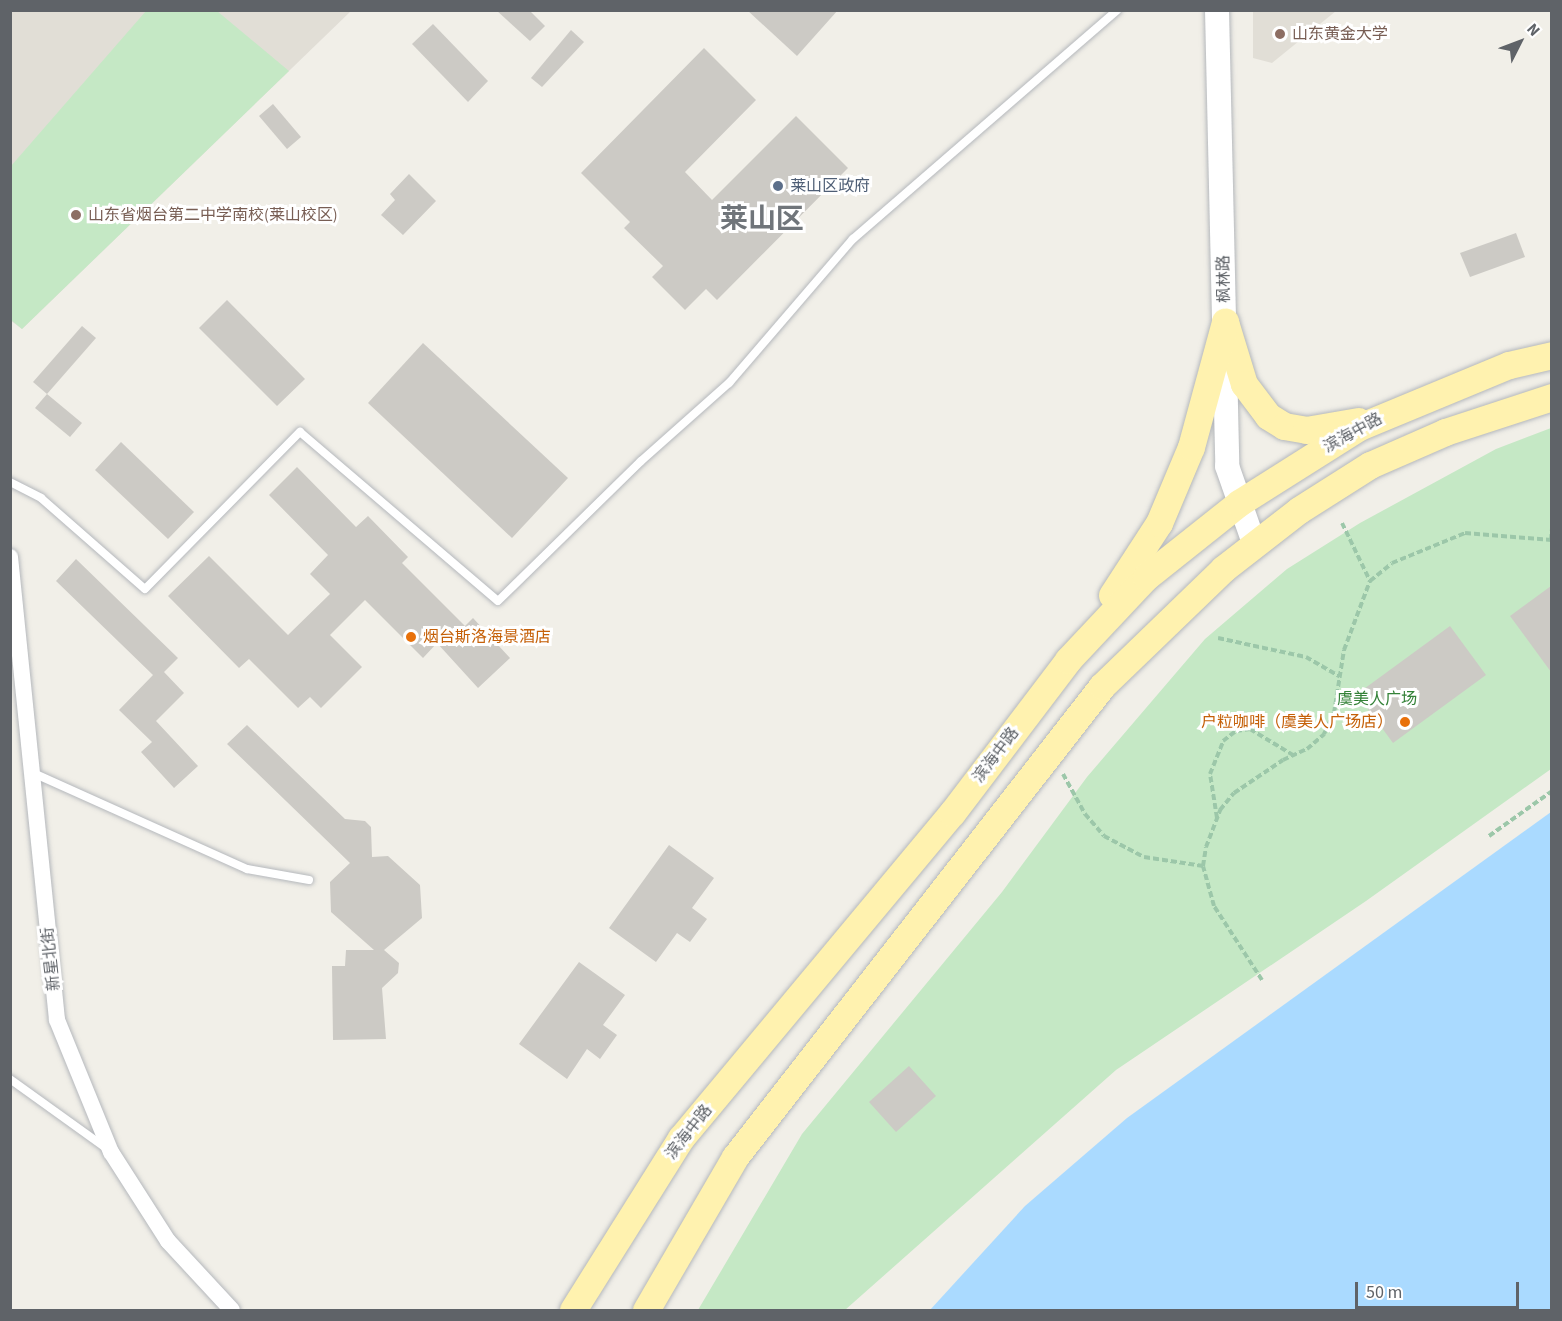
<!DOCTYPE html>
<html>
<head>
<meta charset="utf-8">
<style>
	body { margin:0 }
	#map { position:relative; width:1562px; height:1321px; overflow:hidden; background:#f1efe8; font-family:"Source Sans 3","Noto Sans SC",sans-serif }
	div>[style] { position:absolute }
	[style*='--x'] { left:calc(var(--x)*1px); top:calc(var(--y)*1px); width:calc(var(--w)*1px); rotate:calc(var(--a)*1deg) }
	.education>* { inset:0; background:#e1ded6 }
	.green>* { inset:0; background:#c5e8c5 }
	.water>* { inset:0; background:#aadaff }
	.building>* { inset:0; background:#cccac5 }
	.path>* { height:4px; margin-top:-2px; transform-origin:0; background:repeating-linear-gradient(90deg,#9cc7a9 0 6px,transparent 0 9px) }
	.roads { filter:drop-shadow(0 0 2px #b5b8bc) drop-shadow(0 0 2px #b5b8bc) }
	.lane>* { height:8px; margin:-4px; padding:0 4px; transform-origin:4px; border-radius:4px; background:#fff }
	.street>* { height:16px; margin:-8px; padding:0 8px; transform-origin:8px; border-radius:8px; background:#fff }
	.secondary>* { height:24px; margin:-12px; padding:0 12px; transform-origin:12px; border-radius:12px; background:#fff }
	.primary>* { height:27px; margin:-13.5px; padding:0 13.5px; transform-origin:13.5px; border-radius:13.5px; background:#fff2af }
	.dots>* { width:16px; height:16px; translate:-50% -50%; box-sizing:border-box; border:3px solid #fff; border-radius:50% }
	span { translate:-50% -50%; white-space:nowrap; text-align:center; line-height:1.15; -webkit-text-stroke:6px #fff; paint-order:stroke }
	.education-label { font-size:16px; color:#785e54 }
	.left { translate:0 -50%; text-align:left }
	.service-label { font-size:16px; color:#4e5e75 }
	.street-label { font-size:16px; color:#5f6368 }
	.food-label { font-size:16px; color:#c56008 }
	.right { translate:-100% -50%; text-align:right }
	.park-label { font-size:16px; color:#348238 }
	.town-label { font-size:28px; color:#70757a; font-weight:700 }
	.frame { position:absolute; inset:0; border:12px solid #5f6368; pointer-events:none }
	.north { position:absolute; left:1490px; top:12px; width:60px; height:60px; -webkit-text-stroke:4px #fff; paint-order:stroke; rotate:48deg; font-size:16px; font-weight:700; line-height:24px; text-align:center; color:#5f6368 }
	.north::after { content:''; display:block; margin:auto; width:21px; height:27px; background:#5f6368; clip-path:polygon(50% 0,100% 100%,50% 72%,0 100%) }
	.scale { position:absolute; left:1355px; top:1282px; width:164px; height:27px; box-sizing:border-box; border:3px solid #5f6368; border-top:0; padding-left:8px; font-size:18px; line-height:21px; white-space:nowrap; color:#5f6368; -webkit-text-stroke:4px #fff; paint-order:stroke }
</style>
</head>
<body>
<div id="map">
	<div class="education">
		<i style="clip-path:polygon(10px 11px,351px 11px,22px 329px,10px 320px)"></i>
		<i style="clip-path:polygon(1253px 11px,1253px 10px,1336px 11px,1272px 63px,1253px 58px)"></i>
	</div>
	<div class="green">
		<i style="clip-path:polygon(146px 11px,217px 11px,289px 71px,22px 329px,11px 320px,11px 166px)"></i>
		<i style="clip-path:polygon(1551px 428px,1551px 769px,1366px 901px,1116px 1070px,845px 1310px,698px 1310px,802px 1134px,1002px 892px,1087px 777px,1205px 639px,1287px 569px,1360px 523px,1496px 449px)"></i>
	</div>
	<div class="water">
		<i style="clip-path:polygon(1551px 812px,1551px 1310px,930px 1310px,1025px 1206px,1127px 1118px)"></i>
	</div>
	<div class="building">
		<i style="clip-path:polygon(496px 10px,529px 10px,545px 26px,530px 41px)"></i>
		<i style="clip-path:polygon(747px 10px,838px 10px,797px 56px)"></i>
		<i style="clip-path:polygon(433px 24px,488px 81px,468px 102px,412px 44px)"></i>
		<i style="clip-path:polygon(571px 30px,584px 42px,542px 87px,531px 78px)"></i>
		<i style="clip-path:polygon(704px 48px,756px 100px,685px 172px,712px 200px,796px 116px,848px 168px,717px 300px,706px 289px,685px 310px,652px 277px,663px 266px,624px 228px,630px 222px,581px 173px)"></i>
		<i style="clip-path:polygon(273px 104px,301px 137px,287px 149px,259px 116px)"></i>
		<i style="clip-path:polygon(409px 174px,436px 201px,403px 235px,381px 215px,395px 200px,390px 194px)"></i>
		<i style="clip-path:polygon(1516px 233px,1525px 257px,1470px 277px,1460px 253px)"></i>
		<i style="clip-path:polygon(227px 300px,305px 379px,277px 406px,199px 328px)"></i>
		<i style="clip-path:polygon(82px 326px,96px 338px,47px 394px,33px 382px)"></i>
		<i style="clip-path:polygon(423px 343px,568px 478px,512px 538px,368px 403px)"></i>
		<i style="clip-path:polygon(47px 394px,82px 423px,70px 437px,35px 408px)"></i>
		<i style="clip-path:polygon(121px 442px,194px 512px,168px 539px,95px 470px)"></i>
		<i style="clip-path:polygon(297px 467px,356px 527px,368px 516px,408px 557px,402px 563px,465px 626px,473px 618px,510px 658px,478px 688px,437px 643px,423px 658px,365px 600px,330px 635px,362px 667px,321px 708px,310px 697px,298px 708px,249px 659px,239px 668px,168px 596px,209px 556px,288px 635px,330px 594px,310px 574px,328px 555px,269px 495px)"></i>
		<i style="clip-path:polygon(76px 559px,178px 658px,164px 672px,184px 693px,156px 721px,198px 766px,174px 788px,141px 752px,152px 742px,119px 710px,153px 675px,56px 581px)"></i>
		<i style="clip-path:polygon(1551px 586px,1551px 672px,1510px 616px)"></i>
		<i style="clip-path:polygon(1450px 626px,1486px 675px,1393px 743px,1357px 694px)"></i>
		<i style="clip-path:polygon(247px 725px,345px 819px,365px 821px,371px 827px,372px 857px,388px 856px,420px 885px,422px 918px,384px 950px,399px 963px,398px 973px,382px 988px,386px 1039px,333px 1040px,332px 966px,345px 966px,346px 950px,374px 950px,331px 912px,330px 882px,350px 863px,227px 744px)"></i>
		<i style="clip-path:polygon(669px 845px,714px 878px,692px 908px,707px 919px,690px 942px,677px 933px,656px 962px,609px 928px)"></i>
		<i style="clip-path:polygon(579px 962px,625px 995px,603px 1025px,617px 1035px,600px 1059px,587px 1049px,567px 1079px,519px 1044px)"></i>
		<i style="clip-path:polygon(909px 1066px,936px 1096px,896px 1132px,869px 1102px)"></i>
	</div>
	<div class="path">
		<i style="--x:1342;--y:523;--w:64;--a:64.2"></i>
		<i style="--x:1551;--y:540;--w:12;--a:-85"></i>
		<i style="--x:1218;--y:638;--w:90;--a:12.2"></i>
		<i style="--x:1306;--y:657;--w:39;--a:30"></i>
		<i style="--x:1063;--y:774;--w:46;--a:61.2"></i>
		<i style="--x:1085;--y:814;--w:29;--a:49"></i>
		<i style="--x:1104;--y:836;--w:45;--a:27.7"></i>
		<i style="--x:1144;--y:857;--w:60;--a:8.7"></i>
		<i style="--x:1217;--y:818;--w:45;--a:-99"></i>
		<i style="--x:1210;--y:774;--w:35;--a:-68"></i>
		<i style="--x:1223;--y:741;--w:16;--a:-38"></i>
		<i style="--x:1236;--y:731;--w:14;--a:-8"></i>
		<i style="--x:1250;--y:729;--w:50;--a:31.2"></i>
		<i style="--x:1489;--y:836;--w:77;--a:-35.5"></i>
		<i style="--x:1262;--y:980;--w:88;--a:-123"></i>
		<i style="--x:1214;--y:906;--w:41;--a:-105.4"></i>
		<i style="--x:1203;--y:866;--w:19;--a:-81"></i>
		<i style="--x:1206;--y:847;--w:40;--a:-69"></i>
		<i style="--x:1220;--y:810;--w:22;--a:-51"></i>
		<i style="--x:1234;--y:793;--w:59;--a:-34"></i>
		<i style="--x:1283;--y:760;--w:26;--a:-25"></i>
		<i style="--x:1307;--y:749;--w:23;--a:-41"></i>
		<i style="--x:1324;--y:734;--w:23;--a:-65"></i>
		<i style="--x:1334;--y:713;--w:64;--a:-81"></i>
		<i style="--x:1344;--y:650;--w:74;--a:-69.4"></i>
		<i style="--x:1370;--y:581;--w:28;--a:-39"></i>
		<i style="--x:1392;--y:563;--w:79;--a:-22.3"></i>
		<i style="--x:1465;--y:533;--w:87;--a:4.6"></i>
	</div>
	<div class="roads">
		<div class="lane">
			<i style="--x:10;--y:482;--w:35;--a:27"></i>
			<i style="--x:41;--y:498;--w:138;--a:41.2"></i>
			<i style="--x:145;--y:589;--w:221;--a:-45.4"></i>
			<i style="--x:300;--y:432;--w:260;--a:40.5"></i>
			<i style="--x:498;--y:601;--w:200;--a:-44.4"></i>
			<i style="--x:641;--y:461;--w:118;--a:-41.6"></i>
			<i style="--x:729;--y:383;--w:190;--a:-49.3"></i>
			<i style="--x:853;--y:239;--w:349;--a:-40.9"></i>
			<i style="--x:31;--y:772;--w:237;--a:24.2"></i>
			<i style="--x:247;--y:869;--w:63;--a:10.1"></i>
			<i style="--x:10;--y:1079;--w:118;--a:35.7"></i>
		</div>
		<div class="street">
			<i style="--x:10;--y:557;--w:465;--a:84.2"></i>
			<i style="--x:57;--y:1020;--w:143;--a:67.8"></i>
			<i style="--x:111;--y:1152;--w:106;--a:57.4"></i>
			<i style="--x:168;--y:1241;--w:94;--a:47.2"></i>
		</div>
		<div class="secondary">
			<i style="--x:1217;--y:10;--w:456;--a:88.7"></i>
			<i style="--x:1227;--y:466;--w:82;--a:70.7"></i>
		</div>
		<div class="primary">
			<i style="--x:1225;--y:322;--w:65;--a:73"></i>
			<i style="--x:1244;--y:384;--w:40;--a:53"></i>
			<i style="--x:1268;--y:416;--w:19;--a:32"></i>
			<i style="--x:1284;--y:426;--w:22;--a:10"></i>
			<i style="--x:1306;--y:430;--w:53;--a:-9.8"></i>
			<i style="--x:1112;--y:595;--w:86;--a:-56.9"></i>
			<i style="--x:1159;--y:523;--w:82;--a:-67.2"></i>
			<i style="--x:1191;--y:447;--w:130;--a:-74.8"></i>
			<i style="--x:573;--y:1310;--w:203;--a:-57.9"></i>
			<i style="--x:681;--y:1138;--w:423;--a:-50.2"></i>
			<i style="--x:952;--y:813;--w:192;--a:-52.8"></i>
			<i style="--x:1068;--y:660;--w:114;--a:-46.8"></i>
			<i style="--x:1146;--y:577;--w:119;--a:-38.5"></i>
			<i style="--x:1239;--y:503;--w:142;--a:-32.3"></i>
			<i style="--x:1359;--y:427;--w:162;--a:-22.5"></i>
			<i style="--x:1509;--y:365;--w:44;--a:-13.1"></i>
			<i style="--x:646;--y:1310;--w:177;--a:-59.8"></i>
			<i style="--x:735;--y:1157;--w:597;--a:-52.07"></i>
			<i style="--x:1102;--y:686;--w:168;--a:-44"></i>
			<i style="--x:1223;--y:569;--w:96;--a:-37.8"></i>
			<i style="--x:1299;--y:510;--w:84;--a:-32.4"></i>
			<i style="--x:1370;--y:465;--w:82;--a:-23.7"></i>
			<i style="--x:1445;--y:432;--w:113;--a:-18.1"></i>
		</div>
	</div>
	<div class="dots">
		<i style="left:1280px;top:34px;background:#8d6e63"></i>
		<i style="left:778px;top:186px;background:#5c6f8a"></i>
		<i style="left:76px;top:215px;background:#8d6e63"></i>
		<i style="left:411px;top:637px;background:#e8710a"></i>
		<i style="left:1405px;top:722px;background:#e8710a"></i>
	</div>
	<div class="education-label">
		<span class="left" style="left:1292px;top:34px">山东黄金大学</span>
		<span class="left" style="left:88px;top:215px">山东省烟台第二中学南校(莱山校区)</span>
	</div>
	<div class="service-label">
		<span class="left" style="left:790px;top:186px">莱山区政府</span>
	</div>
	<div class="street-label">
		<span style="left:1224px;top:279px;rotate:-91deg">枫林路</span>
		<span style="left:1353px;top:433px;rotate:-29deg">滨海中路</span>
		<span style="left:996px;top:755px;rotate:-53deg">滨海中路</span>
		<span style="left:51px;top:959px;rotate:-96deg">新星北街</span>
		<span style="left:689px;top:1132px;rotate:-52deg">滨海中路</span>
	</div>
	<div class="food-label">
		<span class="left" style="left:423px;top:637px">烟台斯洛海景酒店</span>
		<span class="right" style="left:1393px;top:722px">户粒咖啡（虞美人广场店）</span>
	</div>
	<div class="park-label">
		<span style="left:1377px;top:699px">虞美人广场</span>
	</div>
	<div class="town-label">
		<span style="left:762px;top:219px">莱山区</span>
	</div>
	<div class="frame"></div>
	<div class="north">N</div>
	<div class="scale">50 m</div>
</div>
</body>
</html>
